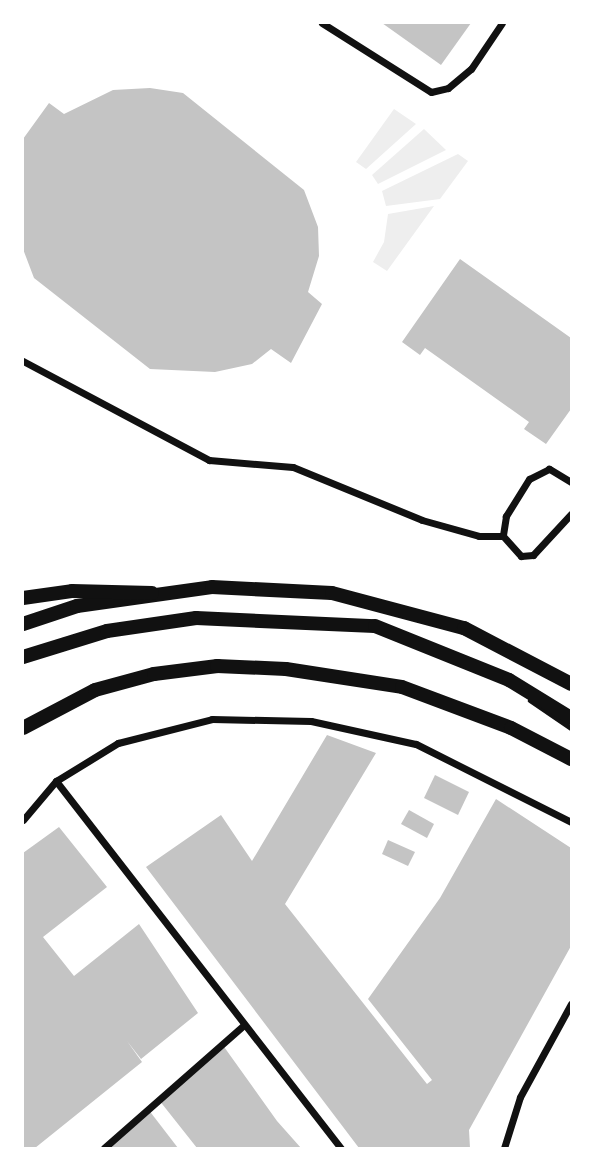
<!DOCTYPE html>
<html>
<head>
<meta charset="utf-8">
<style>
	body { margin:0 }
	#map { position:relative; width:594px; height:1171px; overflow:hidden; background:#fff; font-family:Mulish,sans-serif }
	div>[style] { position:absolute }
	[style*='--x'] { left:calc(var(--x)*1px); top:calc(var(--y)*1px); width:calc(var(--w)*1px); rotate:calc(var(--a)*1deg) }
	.green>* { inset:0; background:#eee }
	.building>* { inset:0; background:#c4c4c4 }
	.service>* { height:4.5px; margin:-2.25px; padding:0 2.25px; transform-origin:2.25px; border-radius:2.25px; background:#111 }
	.minor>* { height:7px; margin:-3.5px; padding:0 3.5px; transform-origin:3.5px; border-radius:3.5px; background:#111 }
	.primary>* { height:14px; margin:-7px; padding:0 7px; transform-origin:7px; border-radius:7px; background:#111 }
	.trunk>* { height:14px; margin:-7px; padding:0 7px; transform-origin:7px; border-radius:7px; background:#111 }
	span { translate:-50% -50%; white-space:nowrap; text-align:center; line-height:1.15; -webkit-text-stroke:6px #fff; paint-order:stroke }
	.frame { position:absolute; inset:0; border:24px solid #fff; pointer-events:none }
</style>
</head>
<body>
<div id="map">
	<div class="green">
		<i style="clip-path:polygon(394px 109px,416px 124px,366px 169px,356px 162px)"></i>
		<i style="clip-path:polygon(424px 129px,446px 150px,378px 184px,372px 175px)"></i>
		<i style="clip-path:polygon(458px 154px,468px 161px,440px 199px,386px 206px,382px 191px)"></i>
		<i style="clip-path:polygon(434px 206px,387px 271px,373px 262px,384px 242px,388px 214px)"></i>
	</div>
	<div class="building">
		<i style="clip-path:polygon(382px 23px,471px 23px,441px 65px)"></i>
		<i style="clip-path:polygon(150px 88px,183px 93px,304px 190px,318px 227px,319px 256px,308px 292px,322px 304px,291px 363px,271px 349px,252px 364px,215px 372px,150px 369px,34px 278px,23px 249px,23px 139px,49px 103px,64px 114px,113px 90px)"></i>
		<i style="clip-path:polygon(460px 259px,571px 338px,571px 409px,546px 444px,524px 429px,529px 422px,425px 348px,420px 355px,402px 342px)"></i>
		<i style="clip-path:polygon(327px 735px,376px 753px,285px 904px,427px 1084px,432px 1080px,368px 999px,440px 898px,496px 799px,571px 848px,571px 946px,469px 1130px,470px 1148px,359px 1148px,146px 867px,221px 815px,252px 861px)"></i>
		<i style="clip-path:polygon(435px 775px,469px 792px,458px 815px,424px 798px)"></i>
		<i style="clip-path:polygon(409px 810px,434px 824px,427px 838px,401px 824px)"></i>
		<i style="clip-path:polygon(59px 827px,107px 887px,43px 937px,74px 976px,139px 924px,198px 1013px,141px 1059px,127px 1041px,142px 1062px,35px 1148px,23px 1148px,23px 853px)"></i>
		<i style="clip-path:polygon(388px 840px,415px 852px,408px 866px,382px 854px)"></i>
		<i style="clip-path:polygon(222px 1044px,277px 1121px,301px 1148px,197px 1148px,159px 1100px)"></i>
		<i style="clip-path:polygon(148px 1109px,178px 1148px,104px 1148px)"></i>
	</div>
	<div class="service">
		<i style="--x:530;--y:700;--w:50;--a:34.3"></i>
	</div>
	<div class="minor">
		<i style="--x:322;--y:23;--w:129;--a:32.3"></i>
		<i style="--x:431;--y:92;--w:17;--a:-13"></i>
		<i style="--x:448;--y:88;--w:30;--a:-40"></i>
		<i style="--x:471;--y:69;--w:55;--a:-56"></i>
		<i style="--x:23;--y:361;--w:211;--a:28"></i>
		<i style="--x:209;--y:460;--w:84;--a:4.8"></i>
		<i style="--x:293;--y:467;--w:139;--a:22.3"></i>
		<i style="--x:422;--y:520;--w:59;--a:15.7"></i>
		<i style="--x:479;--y:536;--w:24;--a:0"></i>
		<i style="--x:571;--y:482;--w:26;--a:-149"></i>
		<i style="--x:549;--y:469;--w:22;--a:153"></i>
		<i style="--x:529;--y:479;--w:44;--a:121.9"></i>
		<i style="--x:506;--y:516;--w:20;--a:99"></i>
		<i style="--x:503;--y:536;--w:27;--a:48"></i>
		<i style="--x:521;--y:556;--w:12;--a:-5"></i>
		<i style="--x:533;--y:555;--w:56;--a:-47.2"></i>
		<i style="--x:56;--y:781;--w:465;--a:52.2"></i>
		<i style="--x:23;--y:820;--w:51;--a:-49.8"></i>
		<i style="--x:56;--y:781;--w:73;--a:-31.5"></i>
		<i style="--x:118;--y:743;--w:97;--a:-14.3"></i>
		<i style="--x:212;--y:719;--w:99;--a:1.2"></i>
		<i style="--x:311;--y:721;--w:107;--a:12.4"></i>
		<i style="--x:416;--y:744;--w:174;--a:26.7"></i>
		<i style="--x:104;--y:1148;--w:186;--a:-41.3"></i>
		<i style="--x:504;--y:1148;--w:53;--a:-72.6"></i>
		<i style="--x:520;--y:1097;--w:106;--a:-61.3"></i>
	</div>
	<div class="primary">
		<i style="--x:23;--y:624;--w:57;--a:-18.4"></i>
		<i style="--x:77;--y:606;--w:136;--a:-8"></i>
		<i style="--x:212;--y:587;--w:120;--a:2.9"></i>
		<i style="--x:332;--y:593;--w:137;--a:14.9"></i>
		<i style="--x:464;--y:628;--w:121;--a:27.6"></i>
		<i style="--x:23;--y:657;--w:88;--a:-17.2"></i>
		<i style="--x:107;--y:631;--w:90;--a:-8.3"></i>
		<i style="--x:196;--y:618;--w:179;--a:2.6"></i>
		<i style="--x:375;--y:626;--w:144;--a:21.9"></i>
		<i style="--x:509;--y:680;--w:73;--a:31.5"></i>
		<i style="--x:23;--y:728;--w:81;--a:-27.8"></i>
		<i style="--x:95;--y:690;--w:61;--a:-15.2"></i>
		<i style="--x:154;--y:674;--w:64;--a:-7.2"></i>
		<i style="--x:217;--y:666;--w:69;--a:2.5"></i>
		<i style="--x:286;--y:669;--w:117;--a:8.8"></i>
		<i style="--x:402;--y:687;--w:116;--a:20.6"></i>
		<i style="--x:511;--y:728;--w:68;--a:27.3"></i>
	</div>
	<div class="trunk">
		<i style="--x:23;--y:598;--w:49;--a:-8.1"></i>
		<i style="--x:72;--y:591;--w:80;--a:1.4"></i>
	</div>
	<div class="frame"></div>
</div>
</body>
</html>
